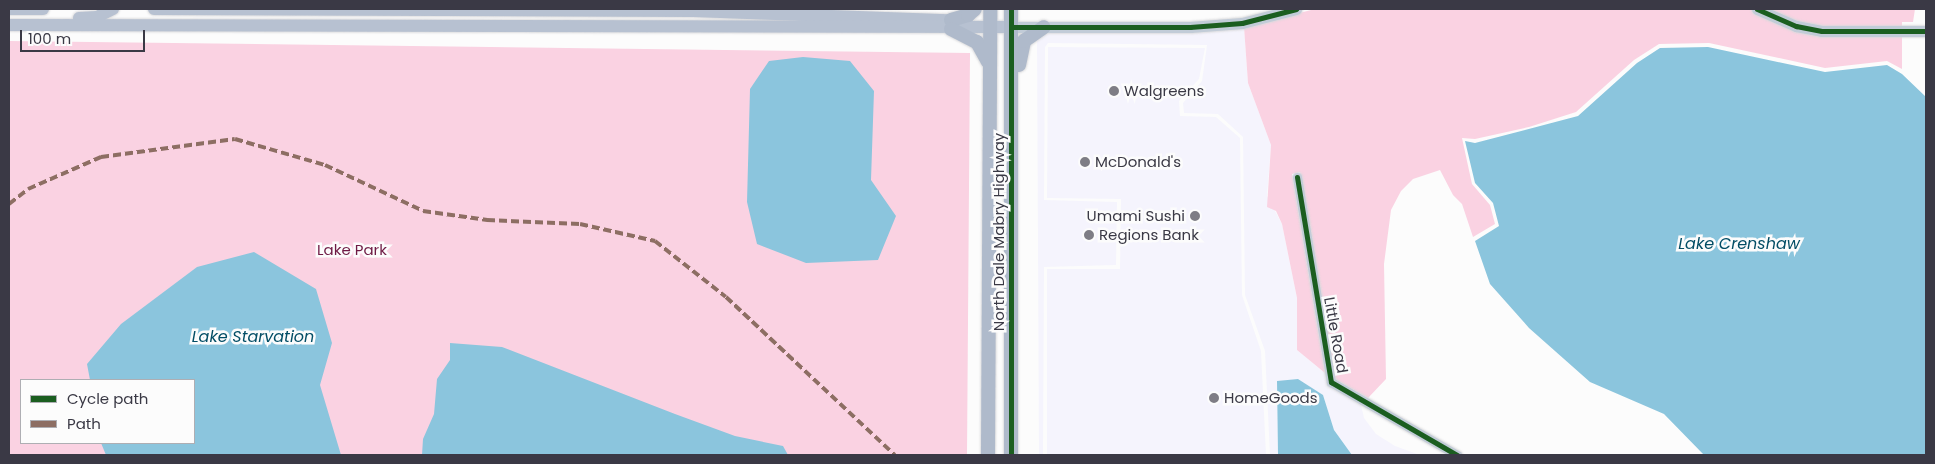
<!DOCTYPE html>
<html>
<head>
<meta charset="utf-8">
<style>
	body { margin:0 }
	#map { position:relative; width:1935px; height:464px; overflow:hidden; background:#fcfcfc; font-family:Poppins,sans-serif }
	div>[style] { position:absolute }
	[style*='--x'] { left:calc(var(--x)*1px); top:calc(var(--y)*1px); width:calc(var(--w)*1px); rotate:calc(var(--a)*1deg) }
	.built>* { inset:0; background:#f5f4fd }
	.green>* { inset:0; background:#fad2e2 }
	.water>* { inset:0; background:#8bc5dd }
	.roads { filter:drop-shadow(0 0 1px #d9d9db) drop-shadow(0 0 1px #d9d9db) }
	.minor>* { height:9px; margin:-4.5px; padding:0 4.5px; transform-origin:4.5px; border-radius:4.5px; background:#c2ccd8 }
	.tertiary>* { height:11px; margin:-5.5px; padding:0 5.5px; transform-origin:5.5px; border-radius:5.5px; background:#c2ccd8 }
	.secondary>* { height:12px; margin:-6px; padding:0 6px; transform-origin:6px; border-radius:6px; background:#b7c1d1 }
	.primary>* { height:14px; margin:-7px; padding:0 7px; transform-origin:7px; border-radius:7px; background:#afbacb }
	.quiet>* { height:4px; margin-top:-2px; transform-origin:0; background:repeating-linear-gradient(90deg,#8d6e63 0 8px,transparent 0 12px) }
	.cycleway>* { height:5px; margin:-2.5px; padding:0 2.5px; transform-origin:2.5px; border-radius:2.5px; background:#1b5e20 }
	.dots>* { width:14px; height:14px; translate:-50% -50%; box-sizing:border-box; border:2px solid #fcfcfc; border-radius:50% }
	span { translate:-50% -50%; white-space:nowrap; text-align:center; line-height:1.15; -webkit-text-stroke:5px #fcfcfc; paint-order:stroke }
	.poi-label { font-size:15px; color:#3a3945 }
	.left { translate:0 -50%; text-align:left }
	.right { translate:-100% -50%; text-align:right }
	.street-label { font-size:15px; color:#3a3945 }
	.park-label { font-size:15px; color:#6e1a44 }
	.water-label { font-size:16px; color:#024d65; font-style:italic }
	.frame { position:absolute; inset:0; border:10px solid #3a3945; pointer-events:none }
	.legend { position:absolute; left:20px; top:379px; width:175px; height:65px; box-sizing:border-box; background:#fcfcfc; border:1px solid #aeaeb3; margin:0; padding:6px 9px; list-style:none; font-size:15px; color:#3a3945 }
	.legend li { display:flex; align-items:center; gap:10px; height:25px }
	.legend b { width:25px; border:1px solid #aeaeb3 }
	.scale { position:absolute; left:20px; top:30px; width:125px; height:22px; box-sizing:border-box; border:2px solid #3a3945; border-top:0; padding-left:6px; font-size:15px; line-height:18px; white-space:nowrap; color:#3a3945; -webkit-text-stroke:4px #fcfcfc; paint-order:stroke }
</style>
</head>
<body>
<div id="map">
	<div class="built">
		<i style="clip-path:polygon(1244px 27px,1248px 83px,1271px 145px,1267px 196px,1282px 224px,1297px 298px,1297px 350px,1325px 373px,1329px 386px,1361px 405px,1364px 418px,1376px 434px,1395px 446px,1420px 455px,1352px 455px,1334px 430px,1323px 395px,1298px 379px,1277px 382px,1278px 455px,1270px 455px,1265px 351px,1245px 295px,1243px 137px,1218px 114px,1184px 113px,1183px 103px,1202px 81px,1207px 45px,1048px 43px,1045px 47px,1044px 200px,1117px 202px,1116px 265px,1044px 267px,1043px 455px,1039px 455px,1037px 37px,1045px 32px)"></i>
		<i style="clip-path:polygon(1048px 47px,1205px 48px,1199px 79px,1179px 101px,1180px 116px,1216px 117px,1240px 138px,1242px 295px,1261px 351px,1266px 455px,1047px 455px,1047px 269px,1120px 269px,1121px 199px,1047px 198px)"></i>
	</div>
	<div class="green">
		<i style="clip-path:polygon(1315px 9px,1750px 9px,1795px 30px,1902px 36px,1902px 69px,1887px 61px,1825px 68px,1709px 43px,1659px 44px,1634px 60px,1576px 112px,1529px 127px,1475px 139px,1462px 138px,1472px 184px,1490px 205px,1495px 224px,1473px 237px,1462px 204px,1453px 195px,1440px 170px,1413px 179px,1401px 191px,1391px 210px,1384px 264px,1386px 379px,1368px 398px,1335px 379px,1300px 172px,1292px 174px,1325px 373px,1297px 350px,1297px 298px,1282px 224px,1276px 211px,1267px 207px,1271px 145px,1248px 83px,1244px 27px)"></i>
		<i style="clip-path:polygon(1768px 9px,1915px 9px,1913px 22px,1902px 22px,1902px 26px,1823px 26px,1797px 21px)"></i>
		<i style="clip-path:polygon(evenodd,9px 41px,970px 53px,967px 455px,9px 455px,9px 41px,21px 380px,194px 380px,194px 443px,21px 443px,21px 380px)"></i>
	</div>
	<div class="water">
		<i style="clip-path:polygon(1708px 47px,1825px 72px,1887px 65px,1902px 74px,1926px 97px,1926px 455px,1704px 455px,1664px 414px,1590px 382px,1529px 328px,1490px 284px,1475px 241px,1499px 226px,1493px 203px,1475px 183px,1465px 141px,1475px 143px,1578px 116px,1637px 63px,1660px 48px)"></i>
		<i style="clip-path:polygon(803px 57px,850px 61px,874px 91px,871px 180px,896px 216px,878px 260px,806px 263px,757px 244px,747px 202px,750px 89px,769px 61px)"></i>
		<i style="clip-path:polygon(254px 252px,316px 289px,332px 343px,320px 385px,341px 455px,106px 455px,101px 443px,194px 443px,194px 380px,90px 380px,87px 364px,121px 324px,197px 267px)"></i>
		<i style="clip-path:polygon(450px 343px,502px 347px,675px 414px,735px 436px,783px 446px,788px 455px,422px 455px,423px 439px,434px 414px,437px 379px,450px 360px)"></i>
		<i style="clip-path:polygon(1298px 379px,1323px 395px,1334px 430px,1352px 455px,1278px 455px,1277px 381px)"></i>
	</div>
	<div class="roads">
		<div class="minor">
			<i style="--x:1297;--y:177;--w:208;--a:80.6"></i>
			<i style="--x:1331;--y:382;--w:146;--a:30.1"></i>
		</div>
		<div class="tertiary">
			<i style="--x:1757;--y:9;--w:43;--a:23.6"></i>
			<i style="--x:1796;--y:26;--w:26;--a:11"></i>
			<i style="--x:1822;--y:31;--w:104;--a:0"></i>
			<i style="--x:1011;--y:27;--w:179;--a:0"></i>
			<i style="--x:1190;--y:27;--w:52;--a:-4.4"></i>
			<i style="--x:1242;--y:23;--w:56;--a:-14.5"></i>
		</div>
		<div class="secondary">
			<i style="--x:9;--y:9;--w:34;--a:0"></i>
			<i style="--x:154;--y:9;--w:539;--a:0.21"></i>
			<i style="--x:693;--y:11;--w:268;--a:2.1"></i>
			<i style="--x:79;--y:18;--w:18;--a:-3"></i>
			<i style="--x:97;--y:17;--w:18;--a:-27"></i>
			<i style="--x:9;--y:25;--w:1002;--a:0.11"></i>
		</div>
		<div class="primary">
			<i style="--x:1011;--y:9;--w:446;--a:90"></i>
			<i style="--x:951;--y:20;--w:18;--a:-16"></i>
			<i style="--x:968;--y:15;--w:9;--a:-41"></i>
			<i style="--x:951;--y:29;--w:29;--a:27"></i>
			<i style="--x:977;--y:42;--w:23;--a:61"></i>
			<i style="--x:1019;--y:65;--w:25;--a:-78"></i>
			<i style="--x:1024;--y:41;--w:24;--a:-35"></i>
			<i style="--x:988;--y:455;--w:446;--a:-89.7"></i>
		</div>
	</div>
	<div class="quiet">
		<i style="--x:9;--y:204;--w:24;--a:-38"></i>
		<i style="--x:28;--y:189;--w:80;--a:-23.7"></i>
		<i style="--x:101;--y:157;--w:135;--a:-7.7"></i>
		<i style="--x:235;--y:139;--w:94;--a:16.1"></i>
		<i style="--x:325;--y:165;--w:108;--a:25.1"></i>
		<i style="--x:423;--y:211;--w:65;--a:8"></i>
		<i style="--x:487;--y:220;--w:93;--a:2.5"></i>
		<i style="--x:580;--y:224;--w:77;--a:12.8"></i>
		<i style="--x:655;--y:241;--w:90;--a:38.3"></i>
		<i style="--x:726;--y:297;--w:231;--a:43.1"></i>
	</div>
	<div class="cycleway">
		<i style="--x:1011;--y:9;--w:446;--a:90"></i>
		<i style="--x:1757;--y:9;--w:43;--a:23.6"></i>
		<i style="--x:1796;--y:26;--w:26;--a:11"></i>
		<i style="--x:1822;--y:31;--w:104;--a:0"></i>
		<i style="--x:1011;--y:27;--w:179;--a:0"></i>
		<i style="--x:1190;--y:27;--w:52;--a:-4.4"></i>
		<i style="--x:1242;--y:23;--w:56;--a:-14.5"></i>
		<i style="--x:1297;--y:177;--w:208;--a:80.6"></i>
		<i style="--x:1331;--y:382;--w:146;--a:30.1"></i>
	</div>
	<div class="dots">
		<i style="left:1114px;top:91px;background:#7e7d85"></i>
		<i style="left:1085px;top:162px;background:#7e7d85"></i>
		<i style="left:1195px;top:216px;background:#7e7d85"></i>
		<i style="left:1089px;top:235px;background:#7e7d85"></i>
		<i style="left:1214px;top:398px;background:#7e7d85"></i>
	</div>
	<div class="poi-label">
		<span class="left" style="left:1124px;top:91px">Walgreens</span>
		<span class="left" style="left:1095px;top:162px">McDonald's</span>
		<span class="right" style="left:1185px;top:216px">Umami Sushi</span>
		<span class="left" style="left:1099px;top:235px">Regions Bank</span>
		<span class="left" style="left:1224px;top:398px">HomeGoods</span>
	</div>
	<div class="street-label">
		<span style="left:999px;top:232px;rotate:-90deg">North Dale Mabry Highway</span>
		<span style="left:1336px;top:335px;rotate:80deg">Little Road</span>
	</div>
	<div class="park-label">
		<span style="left:352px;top:250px">Lake Park</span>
	</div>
	<div class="water-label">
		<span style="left:1739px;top:244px">Lake Crenshaw</span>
		<span style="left:253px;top:337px">Lake Starvation</span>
	</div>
	<div class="frame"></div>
	<ul class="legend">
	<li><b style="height:6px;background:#1b5e20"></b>Cycle path</li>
	<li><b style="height:6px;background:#8d6e63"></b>Path</li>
	</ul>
	<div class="scale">100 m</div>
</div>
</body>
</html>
